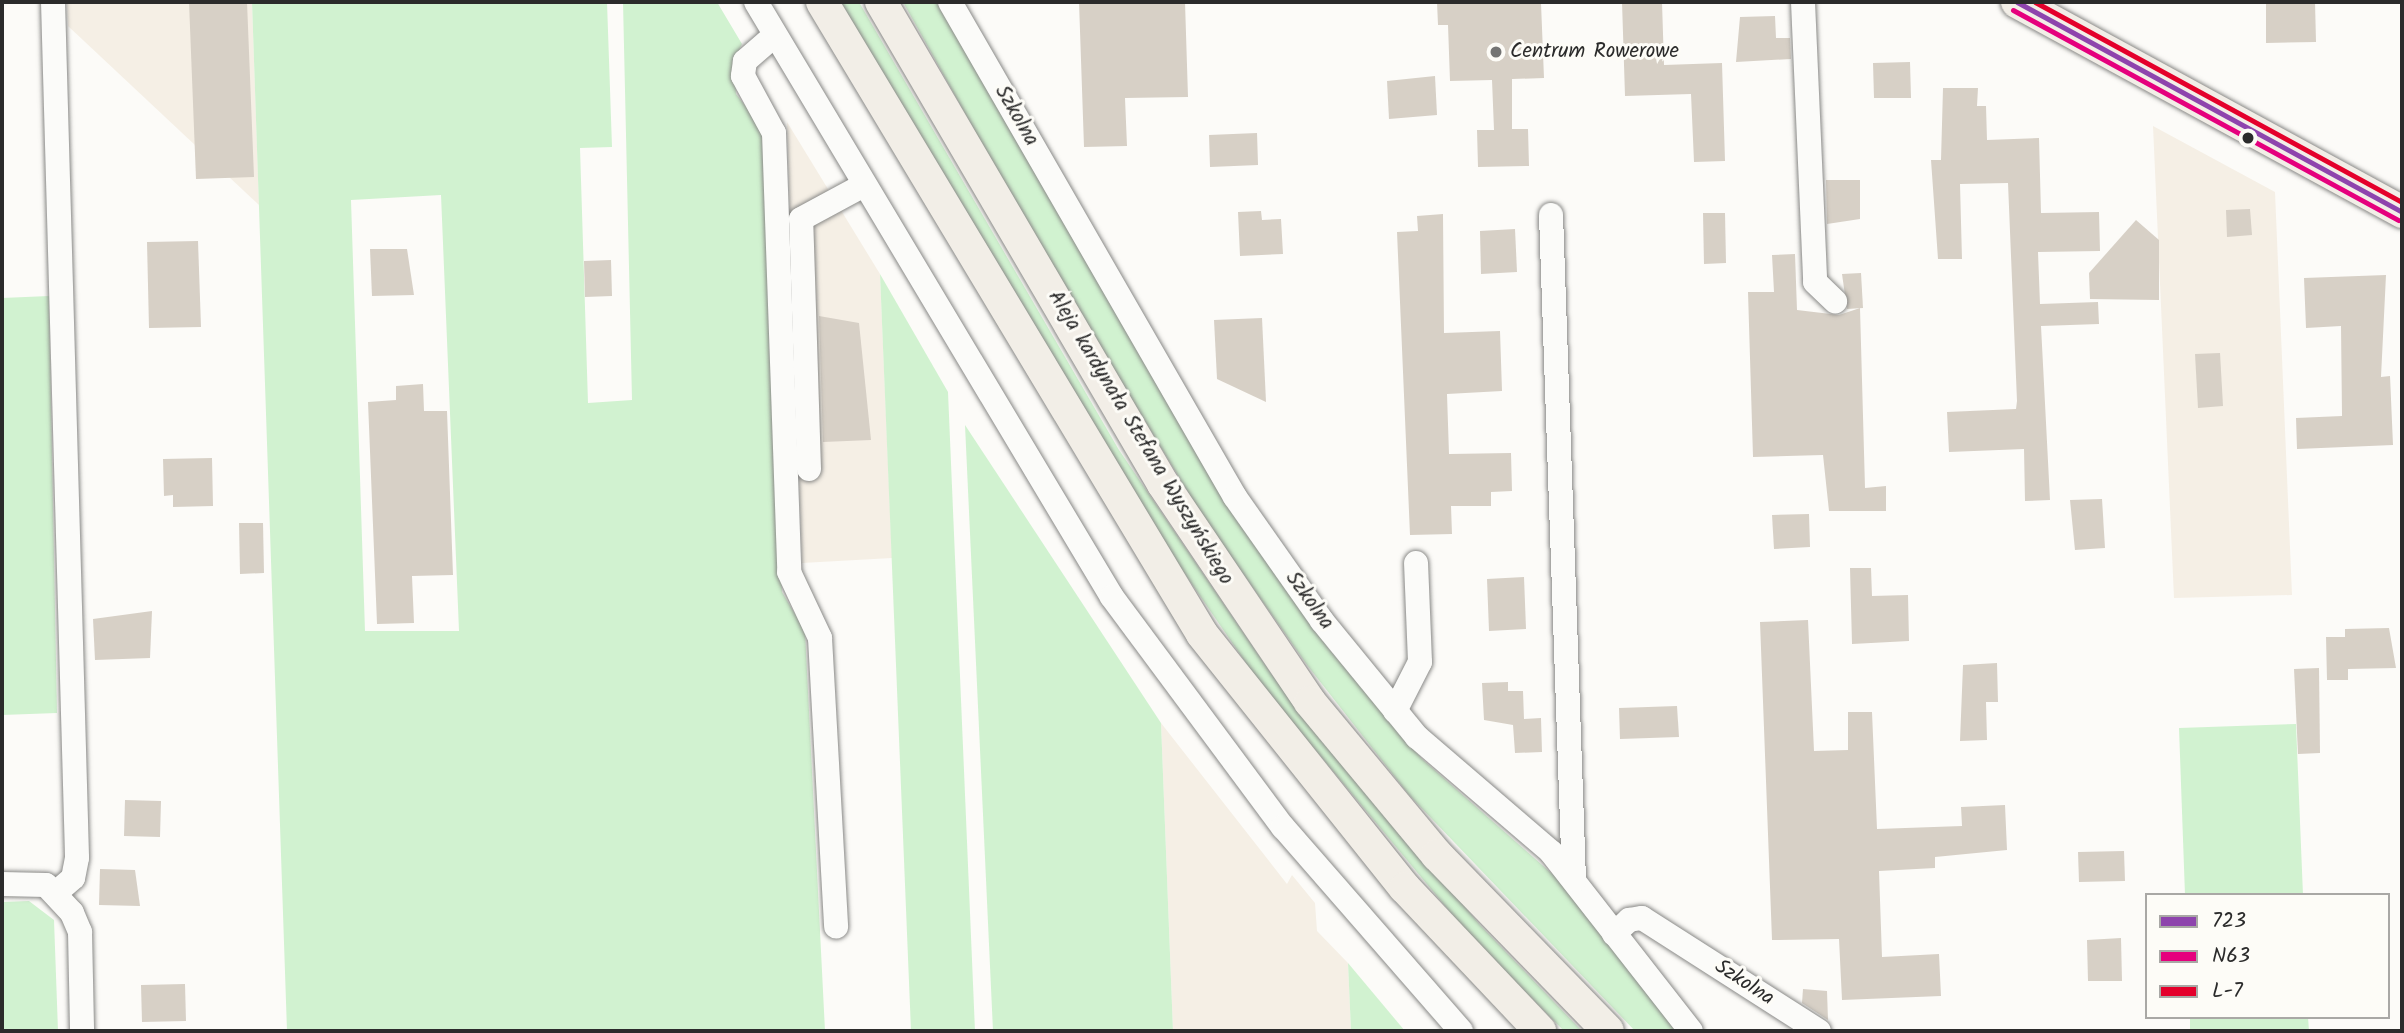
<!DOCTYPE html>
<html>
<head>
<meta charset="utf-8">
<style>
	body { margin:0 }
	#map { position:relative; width:2404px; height:1033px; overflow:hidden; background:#fcfbf8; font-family:Kalam,sans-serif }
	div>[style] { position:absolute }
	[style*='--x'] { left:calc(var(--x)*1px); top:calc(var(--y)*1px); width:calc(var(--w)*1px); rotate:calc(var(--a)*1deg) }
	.built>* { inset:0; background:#f5efe5 }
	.green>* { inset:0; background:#d1f2d0 }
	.building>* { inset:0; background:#d7d0c6 }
	.roads { filter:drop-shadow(0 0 2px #898987) drop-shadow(0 0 2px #898987) }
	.minor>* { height:24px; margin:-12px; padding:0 12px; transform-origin:12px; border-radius:12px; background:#fbfbf9 }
	.major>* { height:32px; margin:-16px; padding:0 16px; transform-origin:16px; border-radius:16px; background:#f2eee7 }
	.bus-1>* { height:5px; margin:-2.5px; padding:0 2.5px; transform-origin:2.5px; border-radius:2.5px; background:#8e44ad }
	.bus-2>* { height:5px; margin:-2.5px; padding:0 2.5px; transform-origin:2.5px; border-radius:2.5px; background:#e5007d }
	.bus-3>* { height:5px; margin:-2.5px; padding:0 2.5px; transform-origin:2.5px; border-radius:2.5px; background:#e4002b }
	.dots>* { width:19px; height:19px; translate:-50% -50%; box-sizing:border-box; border:4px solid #fdfcf7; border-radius:50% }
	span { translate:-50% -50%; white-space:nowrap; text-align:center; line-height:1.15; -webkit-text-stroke:6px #fdfcf7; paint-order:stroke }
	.poi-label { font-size:21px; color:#2b2b2b }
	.left { translate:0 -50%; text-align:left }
	.street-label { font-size:21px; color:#2b2b2b }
	.frame { position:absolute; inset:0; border:4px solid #2b2b2b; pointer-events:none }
	.legend { position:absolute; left:2145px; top:893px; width:245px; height:126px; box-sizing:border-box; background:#fdfcf7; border:2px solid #a9a8a5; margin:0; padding:9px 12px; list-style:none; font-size:21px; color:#2b2b2b }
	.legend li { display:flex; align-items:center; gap:14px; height:35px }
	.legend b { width:35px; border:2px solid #a9a8a5 }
</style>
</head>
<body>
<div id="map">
	<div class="built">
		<i style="clip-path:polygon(67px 2px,252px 2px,259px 205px,68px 26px)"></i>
		<i style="clip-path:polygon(787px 122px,880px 274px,892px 558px,802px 563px)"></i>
		<i style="clip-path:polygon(2153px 126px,2275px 192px,2292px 595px,2174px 598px)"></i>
		<i style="clip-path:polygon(1161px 723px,1287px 884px,1292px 875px,1315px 903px,1317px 931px,1348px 963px,1351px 1031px,1173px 1031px)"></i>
	</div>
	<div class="green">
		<i style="clip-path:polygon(evenodd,252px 2px,607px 2px,612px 147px,580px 148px,588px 403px,632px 400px,623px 2px,717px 2px,742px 44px,734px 60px,736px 94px,762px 127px,782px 592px,805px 631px,825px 1031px,287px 1031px,252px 2px,441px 195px,459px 631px,365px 631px,351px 200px,441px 195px)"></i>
		<i style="clip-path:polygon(841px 2px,859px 2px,1119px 450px,1272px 675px,1480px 925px,1582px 1031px,1564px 1031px,1470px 936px,1259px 682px,1104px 456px)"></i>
		<i style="clip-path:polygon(903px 2px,936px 2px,1227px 499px,1328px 648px,1422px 759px,1558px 879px,1678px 1031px,1635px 1031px,1409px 795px,1307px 665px,1200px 512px,1036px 241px)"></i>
		<i style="clip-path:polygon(880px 274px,948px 392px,975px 1031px,911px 1031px)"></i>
		<i style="clip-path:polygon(49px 296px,57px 713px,2px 715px,2px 298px)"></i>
		<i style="clip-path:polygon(965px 425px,1161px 723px,1173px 1031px,993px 1031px)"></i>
		<i style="clip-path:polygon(2296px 724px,2303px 895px,2185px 895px,2179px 728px)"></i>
		<i style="clip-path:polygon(29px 901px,54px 920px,58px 1031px,2px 1031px,2px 902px)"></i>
		<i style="clip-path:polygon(1348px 963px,1405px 1031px,1351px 1031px)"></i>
		<i style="clip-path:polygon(2190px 1017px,2308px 1017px,2309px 1031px,2190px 1031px)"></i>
	</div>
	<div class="building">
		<i style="clip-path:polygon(189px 2px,247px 2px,254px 177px,196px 179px)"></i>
		<i style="clip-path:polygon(1079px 2px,1185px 2px,1188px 97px,1125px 98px,1127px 146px,1084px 147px)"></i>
		<i style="clip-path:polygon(1437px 2px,1541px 3px,1544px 78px,1512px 79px,1512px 129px,1528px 129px,1529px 166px,1478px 167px,1477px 130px,1494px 130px,1492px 80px,1450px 81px,1448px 25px,1438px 25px)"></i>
		<i style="clip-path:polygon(1622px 2px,1662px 2px,1664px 65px,1722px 63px,1725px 161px,1694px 162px,1691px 94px,1625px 96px)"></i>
		<i style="clip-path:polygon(2266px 2px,2315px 2px,2316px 42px,2266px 43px)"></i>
		<i style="clip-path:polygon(1775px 16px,1776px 38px,1790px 38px,1791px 59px,1736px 62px,1740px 17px)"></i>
		<i style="clip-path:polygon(1910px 62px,1911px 98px,1874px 98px,1873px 63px)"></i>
		<i style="clip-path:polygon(1435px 76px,1437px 115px,1389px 119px,1387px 81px)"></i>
		<i style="clip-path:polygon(1943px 88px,1978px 88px,1977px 106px,1986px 106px,1987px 140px,2039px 138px,2041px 213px,2099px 212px,2100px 251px,2038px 252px,2040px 304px,2098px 302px,2099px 324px,2041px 326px,2050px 500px,2025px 501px,2024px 449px,1949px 452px,1947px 412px,2016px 409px,2017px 401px,2008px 183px,1960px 184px,1962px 259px,1938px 259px,1931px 160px,1941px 160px)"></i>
		<i style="clip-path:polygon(1257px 133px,1258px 165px,1210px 167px,1209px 135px)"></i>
		<i style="clip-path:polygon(1826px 180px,1860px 180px,1860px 219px,1827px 224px)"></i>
		<i style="clip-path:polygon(2250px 209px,2252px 235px,2227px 237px,2226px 210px)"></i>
		<i style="clip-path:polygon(1261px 211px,1262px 220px,1281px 219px,1283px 254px,1240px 256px,1238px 212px)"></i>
		<i style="clip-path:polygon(1703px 213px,1725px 213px,1726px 263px,1704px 264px)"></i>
		<i style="clip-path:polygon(1443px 214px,1444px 333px,1500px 331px,1502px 391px,1447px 394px,1449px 454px,1511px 453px,1512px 491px,1491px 492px,1491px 506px,1451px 506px,1452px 534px,1410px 535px,1397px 232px,1418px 231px,1417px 216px)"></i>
		<i style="clip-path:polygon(2136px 220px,2159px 240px,2159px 300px,2090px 299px,2089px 273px)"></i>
		<i style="clip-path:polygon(1515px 229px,1517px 272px,1481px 274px,1480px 231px)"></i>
		<i style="clip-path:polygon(198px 241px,201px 327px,149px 328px,147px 242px)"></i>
		<i style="clip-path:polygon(370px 249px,407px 249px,414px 295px,372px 296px)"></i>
		<i style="clip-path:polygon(1795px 254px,1797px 310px,1839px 315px,1860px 308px,1865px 488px,1886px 486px,1886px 511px,1829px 511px,1823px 455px,1753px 457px,1748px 292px,1774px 292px,1772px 255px)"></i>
		<i style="clip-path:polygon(611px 260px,612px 296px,585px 297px,584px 261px)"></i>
		<i style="clip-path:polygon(1861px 273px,1863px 308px,1847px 309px,1842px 274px)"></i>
		<i style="clip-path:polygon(2386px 275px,2381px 377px,2390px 376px,2393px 445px,2297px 449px,2296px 418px,2342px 416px,2341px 326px,2306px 328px,2304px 278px)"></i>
		<i style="clip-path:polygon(819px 316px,859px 323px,871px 440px,823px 442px)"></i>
		<i style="clip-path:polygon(1262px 318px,1266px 402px,1217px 379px,1214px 320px)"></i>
		<i style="clip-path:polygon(2220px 353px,2223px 406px,2198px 408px,2195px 354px)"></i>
		<i style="clip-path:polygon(423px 384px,424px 411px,447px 411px,453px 575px,412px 576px,414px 623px,377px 624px,368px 402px,396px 400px,396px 386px)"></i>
		<i style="clip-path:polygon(212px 458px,213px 506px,173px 507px,173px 495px,164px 496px,163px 459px)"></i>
		<i style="clip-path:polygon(2102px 499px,2105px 548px,2075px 550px,2070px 500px)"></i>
		<i style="clip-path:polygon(1809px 514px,1810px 547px,1774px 549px,1772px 515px)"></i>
		<i style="clip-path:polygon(239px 523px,263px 523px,264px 573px,240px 574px)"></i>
		<i style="clip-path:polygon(1850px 568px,1871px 568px,1872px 596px,1908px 595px,1909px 641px,1852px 644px)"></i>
		<i style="clip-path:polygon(1524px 577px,1526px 629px,1489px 631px,1487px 579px)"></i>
		<i style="clip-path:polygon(152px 611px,150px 658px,95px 660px,93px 619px)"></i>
		<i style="clip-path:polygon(1808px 620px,1814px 751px,1848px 750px,1848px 712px,1872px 712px,1877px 829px,1962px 826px,1961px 807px,2005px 805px,2007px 850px,1935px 857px,1935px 868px,1879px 871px,1882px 957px,1939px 954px,1941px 996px,1842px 1000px,1839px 939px,1772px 940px,1760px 622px)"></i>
		<i style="clip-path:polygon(2389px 628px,2396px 668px,2348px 669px,2348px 680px,2327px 680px,2326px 637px,2345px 637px,2345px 629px)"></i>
		<i style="clip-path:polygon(1997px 663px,1998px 702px,1986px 702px,1987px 740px,1960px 741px,1963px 665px)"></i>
		<i style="clip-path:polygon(2319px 668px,2320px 753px,2298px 754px,2294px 669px)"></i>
		<i style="clip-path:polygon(1508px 682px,1508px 691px,1523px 691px,1524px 719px,1541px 718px,1542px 752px,1515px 753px,1513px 725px,1484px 720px,1482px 683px)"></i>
		<i style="clip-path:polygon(1677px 706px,1679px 737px,1620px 739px,1619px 708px)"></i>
		<i style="clip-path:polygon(125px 800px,161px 801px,160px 837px,124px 836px)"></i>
		<i style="clip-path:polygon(2124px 851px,2125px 881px,2079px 882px,2078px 852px)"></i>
		<i style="clip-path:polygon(100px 869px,135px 870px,140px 906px,99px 905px)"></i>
		<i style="clip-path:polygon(2121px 938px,2122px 981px,2088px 981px,2087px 940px)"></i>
		<i style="clip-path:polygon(185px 984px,186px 1021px,142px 1022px,141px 985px)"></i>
		<i style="clip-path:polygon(1803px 989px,1827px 991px,1828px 1020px,1802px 1003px)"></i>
	</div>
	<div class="roads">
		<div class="minor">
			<i style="--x:53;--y:2;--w:856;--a:88.39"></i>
			<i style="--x:77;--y:858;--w:20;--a:101"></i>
			<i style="--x:73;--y:878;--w:21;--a:139"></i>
			<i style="--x:756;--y:2;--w:693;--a:59.11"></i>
			<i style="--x:1112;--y:597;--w:287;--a:53.4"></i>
			<i style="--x:1283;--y:827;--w:271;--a:48.9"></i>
			<i style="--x:950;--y:2;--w:571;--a:60.07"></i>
			<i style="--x:1235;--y:497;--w:151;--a:54.9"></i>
			<i style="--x:1322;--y:621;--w:150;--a:50.7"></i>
			<i style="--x:1417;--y:737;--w:177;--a:40.6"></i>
			<i style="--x:1551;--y:852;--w:227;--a:52"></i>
			<i style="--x:1803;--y:2;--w:280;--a:87.5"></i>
			<i style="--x:1815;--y:282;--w:28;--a:44"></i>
			<i style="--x:775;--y:35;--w:40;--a:139"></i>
			<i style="--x:745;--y:61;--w:15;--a:98"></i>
			<i style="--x:743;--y:76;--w:65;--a:61.5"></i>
			<i style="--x:774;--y:133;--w:439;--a:88"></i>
			<i style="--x:789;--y:572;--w:73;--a:64.8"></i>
			<i style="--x:820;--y:638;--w:289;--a:86.8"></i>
			<i style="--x:1551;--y:215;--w:665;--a:88.02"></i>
			<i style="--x:809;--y:469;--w:250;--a:-91.8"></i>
			<i style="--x:801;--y:219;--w:69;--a:-28.4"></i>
			<i style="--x:1395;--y:711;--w:55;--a:-63"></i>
			<i style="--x:1420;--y:662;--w:99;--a:-92.3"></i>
			<i style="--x:2;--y:884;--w:44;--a:1.3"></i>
			<i style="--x:46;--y:885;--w:38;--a:47"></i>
			<i style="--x:72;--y:913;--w:21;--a:67"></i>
			<i style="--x:80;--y:932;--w:99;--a:88.8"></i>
			<i style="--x:1614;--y:934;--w:21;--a:-43"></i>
			<i style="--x:1629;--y:920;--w:13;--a:-9"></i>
			<i style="--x:1642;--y:918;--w:210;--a:32.6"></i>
		</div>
		<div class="major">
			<i style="--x:822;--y:2;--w:737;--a:58.98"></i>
			<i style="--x:1202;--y:634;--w:325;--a:51.4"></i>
			<i style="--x:1405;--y:888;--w:197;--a:46.6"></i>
			<i style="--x:881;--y:2;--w:558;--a:59.67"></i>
			<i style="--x:1163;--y:484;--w:263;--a:56"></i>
			<i style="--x:1310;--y:702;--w:199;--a:50.3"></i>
			<i style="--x:1437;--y:855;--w:245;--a:45.8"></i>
			<i style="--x:2017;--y:2;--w:439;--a:28.6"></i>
		</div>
	</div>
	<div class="bus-1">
		<i style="--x:2017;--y:2;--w:439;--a:28.6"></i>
	</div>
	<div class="bus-2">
		<i style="--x:2013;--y:10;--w:439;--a:28.6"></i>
	</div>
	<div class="bus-3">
		<i style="--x:2035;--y:2;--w:418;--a:28.6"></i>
	</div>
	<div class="dots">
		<i style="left:1496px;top:52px;background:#747473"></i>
		<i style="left:2248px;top:138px;background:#2b2b2b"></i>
	</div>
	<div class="poi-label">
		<span class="left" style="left:1510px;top:52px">Centrum Rowerowe</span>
	</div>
	<div class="street-label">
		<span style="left:1016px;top:116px;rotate:60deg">Szkolna</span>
		<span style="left:1140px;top:438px;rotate:59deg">Aleja kardynała Stefana Wyszyńskiego</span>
		<span style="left:1309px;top:601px;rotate:54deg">Szkolna</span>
		<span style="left:1744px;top:983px;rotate:33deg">Szkolna</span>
	</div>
	<div class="frame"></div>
	<ul class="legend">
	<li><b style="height:9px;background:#8e44ad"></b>723</li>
	<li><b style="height:9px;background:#e5007d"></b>N63</li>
	<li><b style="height:9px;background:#e4002b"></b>L-7</li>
	</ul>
</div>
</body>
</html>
